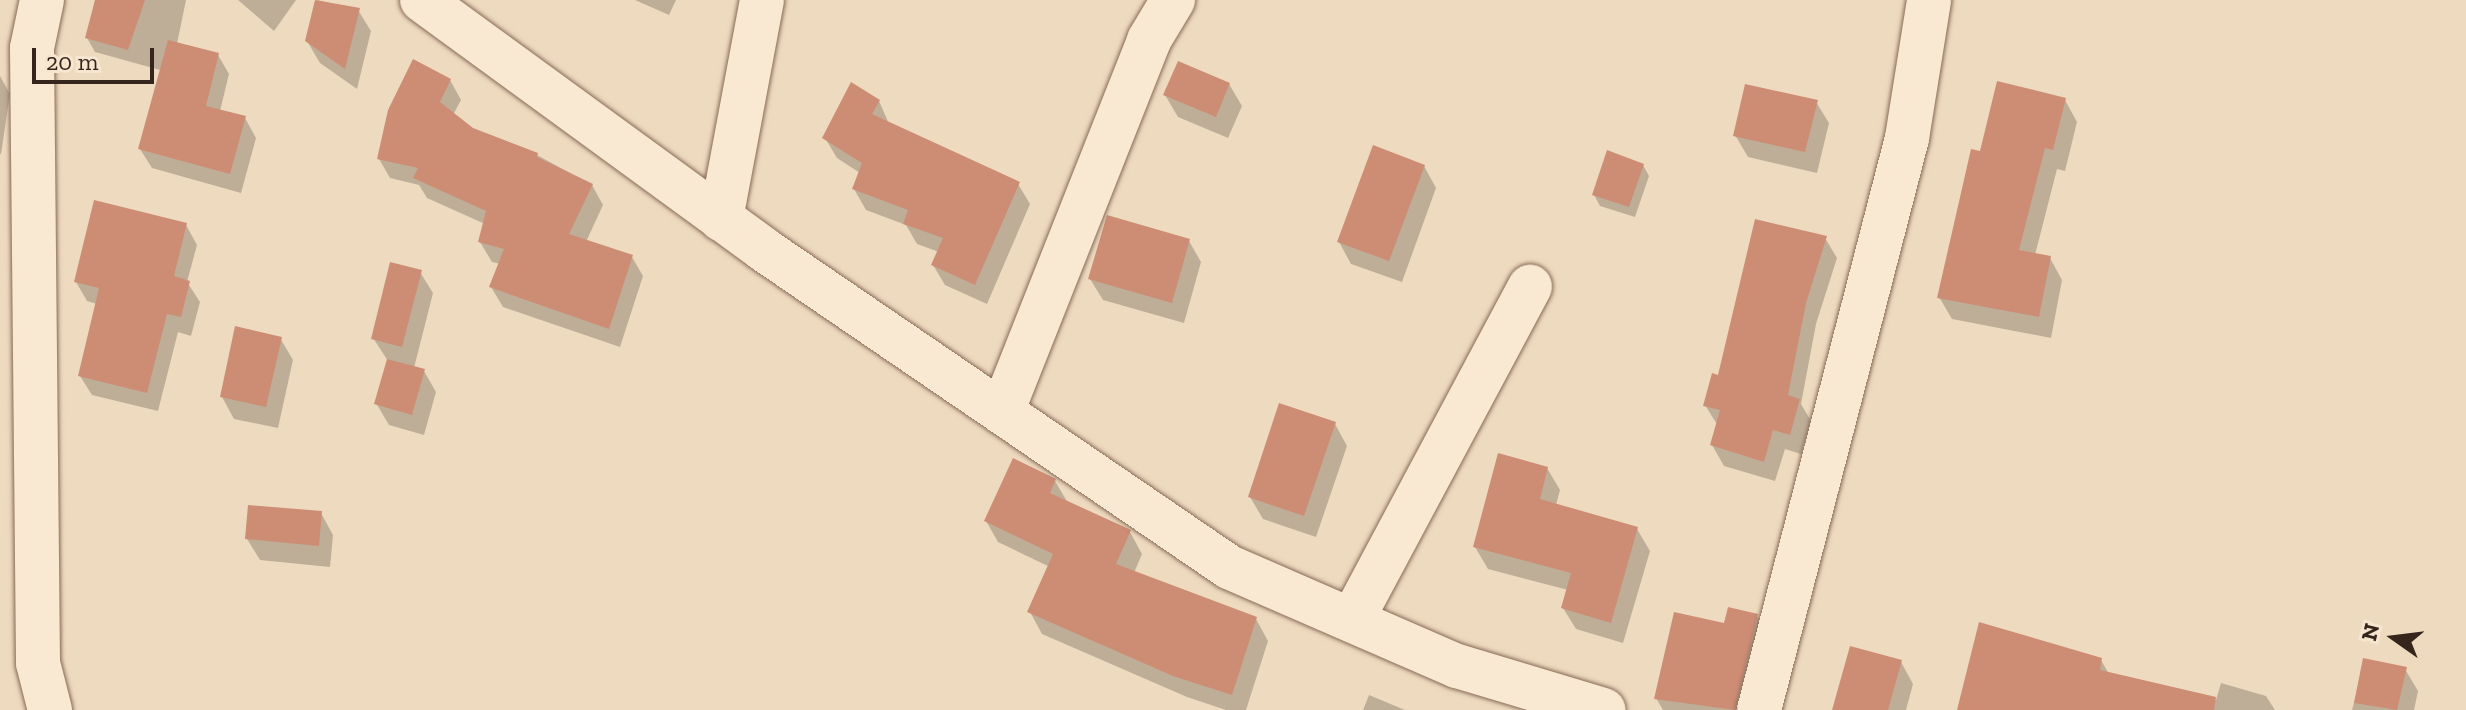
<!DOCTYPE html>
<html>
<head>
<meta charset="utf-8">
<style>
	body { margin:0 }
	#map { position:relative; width:2466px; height:710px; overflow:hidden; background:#eedabf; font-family:"Zilla Slab",serif }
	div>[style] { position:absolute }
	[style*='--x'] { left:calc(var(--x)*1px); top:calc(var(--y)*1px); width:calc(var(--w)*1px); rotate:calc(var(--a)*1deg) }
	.shadow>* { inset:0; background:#0003 }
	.building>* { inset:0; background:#cd8d74 }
	.roads { filter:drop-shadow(0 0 2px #876a57) drop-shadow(0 0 2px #876a57) }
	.minor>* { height:44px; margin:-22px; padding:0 22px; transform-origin:22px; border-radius:22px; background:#f9e8d2 }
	span { translate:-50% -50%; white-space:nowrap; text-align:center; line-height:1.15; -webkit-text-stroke:6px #f6e5cf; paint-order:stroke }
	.north { position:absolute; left:2354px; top:598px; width:80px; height:80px; -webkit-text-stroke:6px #f6e5cf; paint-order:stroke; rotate:284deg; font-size:22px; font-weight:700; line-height:32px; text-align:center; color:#36251c }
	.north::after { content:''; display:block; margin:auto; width:28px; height:36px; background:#36251c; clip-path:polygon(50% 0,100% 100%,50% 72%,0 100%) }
	.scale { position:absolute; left:32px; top:48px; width:122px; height:36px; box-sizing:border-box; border:4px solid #36251c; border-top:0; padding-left:10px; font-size:24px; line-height:28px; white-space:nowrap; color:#36251c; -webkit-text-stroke:6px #f6e5cf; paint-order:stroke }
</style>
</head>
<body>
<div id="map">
	<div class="shadow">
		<i style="clip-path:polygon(95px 0,186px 0,171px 73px,95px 52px,87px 38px)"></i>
		<i style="clip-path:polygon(238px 0,296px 0,274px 31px)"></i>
		<i style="clip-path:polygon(317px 0,358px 10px,371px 31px,357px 89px,320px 63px,307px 41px)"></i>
		<i style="clip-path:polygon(635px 0,676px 0,669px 15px)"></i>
		<i style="clip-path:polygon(218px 55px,229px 74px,220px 111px,245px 118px,256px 138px,241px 193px,152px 168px,140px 149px)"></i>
		<i style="clip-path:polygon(0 76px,10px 94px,1px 154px,0 154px)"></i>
		<i style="clip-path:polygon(450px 80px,461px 100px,453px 115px,472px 130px,537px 155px,592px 185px,603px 205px,586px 242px,632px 257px,643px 276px,620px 347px,503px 307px,491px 287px,501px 264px,492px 262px,480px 242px,485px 224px,427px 198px,419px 185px,390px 178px,379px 159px)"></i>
		<i style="clip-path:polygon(1229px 84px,1242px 106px,1228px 138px,1178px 117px,1165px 95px)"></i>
		<i style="clip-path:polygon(2065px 100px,2077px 122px,2065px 171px,2057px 169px,2035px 255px,2050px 258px,2062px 280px,2051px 338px,1952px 319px,1939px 297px,1981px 154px)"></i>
		<i style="clip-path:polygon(879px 101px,889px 124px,1018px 184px,1030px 204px,987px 304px,945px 285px,933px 265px,939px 252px,917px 244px,906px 225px,866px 210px,854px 189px,860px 173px,837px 158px,825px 138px)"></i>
		<i style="clip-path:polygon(1816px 102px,1829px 123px,1817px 173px,1748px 157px,1735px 135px)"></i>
		<i style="clip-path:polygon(1643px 165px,1649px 176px,1635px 217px,1600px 206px,1594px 195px)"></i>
		<i style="clip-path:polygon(1424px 166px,1436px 188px,1402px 282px,1351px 264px,1339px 242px)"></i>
		<i style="clip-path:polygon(186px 225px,197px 245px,187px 282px,200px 302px,191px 336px,178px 332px,158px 411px,92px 395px,80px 376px,97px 304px,87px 301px,76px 282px)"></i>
		<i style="clip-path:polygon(1825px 238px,1837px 258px,1816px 324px,1801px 404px,1811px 421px,1801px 454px,1785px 449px,1775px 481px,1724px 466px,1712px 445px,1718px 426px,1705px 405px,1719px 377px)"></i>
		<i style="clip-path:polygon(1189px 241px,1201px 262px,1184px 323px,1103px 300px,1090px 279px)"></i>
		<i style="clip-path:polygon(420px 272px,433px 293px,414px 368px,424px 371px,436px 392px,424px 435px,389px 425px,376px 403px,388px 361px,373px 338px)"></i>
		<i style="clip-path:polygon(280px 338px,293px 360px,278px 428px,234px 419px,222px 397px)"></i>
		<i style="clip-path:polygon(1335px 424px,1347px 446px,1316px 537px,1263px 519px,1250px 497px)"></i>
		<i style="clip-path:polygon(1547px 468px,1560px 490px,1556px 505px,1637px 529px,1650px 551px,1623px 643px,1576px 629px,1563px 608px,1568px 590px,1488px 569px,1475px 547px)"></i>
		<i style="clip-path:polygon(1055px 481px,1068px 503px,1130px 532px,1142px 554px,1134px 573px,1256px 619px,1268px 641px,1246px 710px,1226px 710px,1187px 697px,1042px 634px,1030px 612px,1050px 567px,998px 542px,986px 521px)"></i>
		<i style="clip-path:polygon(321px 513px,333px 535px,330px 567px,260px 560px,247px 539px)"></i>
		<i style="clip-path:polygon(1757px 616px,1769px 638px,1752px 710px,1663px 710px,1656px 698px,1725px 625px)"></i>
		<i style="clip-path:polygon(2101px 660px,2109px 674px,2216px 700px,2221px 683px,2266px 696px,2275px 710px,1959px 710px)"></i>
		<i style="clip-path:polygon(2365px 661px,2405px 669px,2418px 691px,2414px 710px,2352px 710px)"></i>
		<i style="clip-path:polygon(1901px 662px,1913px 684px,1906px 710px,1835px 710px)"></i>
		<i style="clip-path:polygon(1369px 695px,1405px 710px,1363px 710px)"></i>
	</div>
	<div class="building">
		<i style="clip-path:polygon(95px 0,145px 0,128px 50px,85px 38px)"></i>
		<i style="clip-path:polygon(315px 0,360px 8px,345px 69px,305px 41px)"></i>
		<i style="clip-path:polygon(168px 40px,219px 53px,206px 106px,246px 116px,230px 174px,138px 149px)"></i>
		<i style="clip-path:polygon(413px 59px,451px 79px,440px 102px,473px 128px,538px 153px,537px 157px,593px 184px,569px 234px,633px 255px,609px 329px,489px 287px,504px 249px,478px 242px,486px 211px,413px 178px,418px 168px,377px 159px,388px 110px)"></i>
		<i style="clip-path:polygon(1178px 61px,1230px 83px,1216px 117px,1163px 95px)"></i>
		<i style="clip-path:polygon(1997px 81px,2066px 98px,2053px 150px,2045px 148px,2019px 250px,2051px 256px,2039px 317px,1937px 298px,1971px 149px,1980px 151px)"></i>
		<i style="clip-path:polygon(851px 82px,880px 100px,872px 114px,1020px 182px,975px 285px,931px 265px,943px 238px,903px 224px,908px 210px,852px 189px,862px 163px,822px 138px)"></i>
		<i style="clip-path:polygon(1745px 84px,1818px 100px,1805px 152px,1733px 136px)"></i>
		<i style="clip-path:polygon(1373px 145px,1425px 165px,1389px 261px,1337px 242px)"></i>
		<i style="clip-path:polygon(1607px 150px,1644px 164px,1629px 207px,1592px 195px)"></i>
		<i style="clip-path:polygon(94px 200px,187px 223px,174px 276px,190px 281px,181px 317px,167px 314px,147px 393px,78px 376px,99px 288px,74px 282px)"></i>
		<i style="clip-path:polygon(1107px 215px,1190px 239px,1172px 303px,1088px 279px)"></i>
		<i style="clip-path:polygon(1755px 219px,1827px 236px,1806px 303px,1788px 395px,1800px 399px,1790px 435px,1773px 430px,1764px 462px,1710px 445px,1720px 410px,1703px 406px,1712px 373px,1718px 375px)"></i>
		<i style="clip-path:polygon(390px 262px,422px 270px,402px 347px,371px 339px)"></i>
		<i style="clip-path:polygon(235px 326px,282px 337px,266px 407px,220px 397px)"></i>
		<i style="clip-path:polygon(387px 359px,425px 369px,412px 415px,374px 404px)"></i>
		<i style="clip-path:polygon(1279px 403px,1336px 422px,1304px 516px,1248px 497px)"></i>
		<i style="clip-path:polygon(1498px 453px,1548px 467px,1540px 499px,1638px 527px,1611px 623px,1561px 608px,1571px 573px,1473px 547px)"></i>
		<i style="clip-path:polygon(1013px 458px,1056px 479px,1050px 493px,1131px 530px,1116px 564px,1257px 617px,1232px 695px,1173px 676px,1027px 612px,1053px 554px,984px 521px)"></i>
		<i style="clip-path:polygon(248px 505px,322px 511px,319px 546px,245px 539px)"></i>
		<i style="clip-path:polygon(1728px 607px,1758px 614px,1735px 710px,1654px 699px,1674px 612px,1724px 623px)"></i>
		<i style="clip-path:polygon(1979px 622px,2102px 658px,2100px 670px,2216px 697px,2214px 710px,1957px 710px)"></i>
		<i style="clip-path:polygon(1850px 646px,1902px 660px,1888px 710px,1832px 710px)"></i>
		<i style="clip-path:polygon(2363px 658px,2407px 667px,2397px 710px,2354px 703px)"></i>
	</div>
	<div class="roads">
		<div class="minor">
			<i style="--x:42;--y:0;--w:49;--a:101.8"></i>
			<i style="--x:32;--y:48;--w:615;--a:89.44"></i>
			<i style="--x:38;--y:663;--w:49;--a:75.7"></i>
			<i style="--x:422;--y:0;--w:422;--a:36.1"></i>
			<i style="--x:763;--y:249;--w:564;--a:34.31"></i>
			<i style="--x:1229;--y:567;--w:249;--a:23.5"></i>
			<i style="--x:1457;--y:666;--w:153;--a:16.7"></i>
			<i style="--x:721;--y:219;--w:223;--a:-79.4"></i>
			<i style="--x:1002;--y:412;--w:400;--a:-68.4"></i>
			<i style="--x:1149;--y:40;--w:47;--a:-59"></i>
			<i style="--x:1352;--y:620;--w:378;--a:-61.9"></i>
			<i style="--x:1759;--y:710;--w:591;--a:-75.49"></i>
			<i style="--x:1907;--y:138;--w:140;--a:-80.9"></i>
		</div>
	</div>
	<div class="north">N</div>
	<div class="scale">20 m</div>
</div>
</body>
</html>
